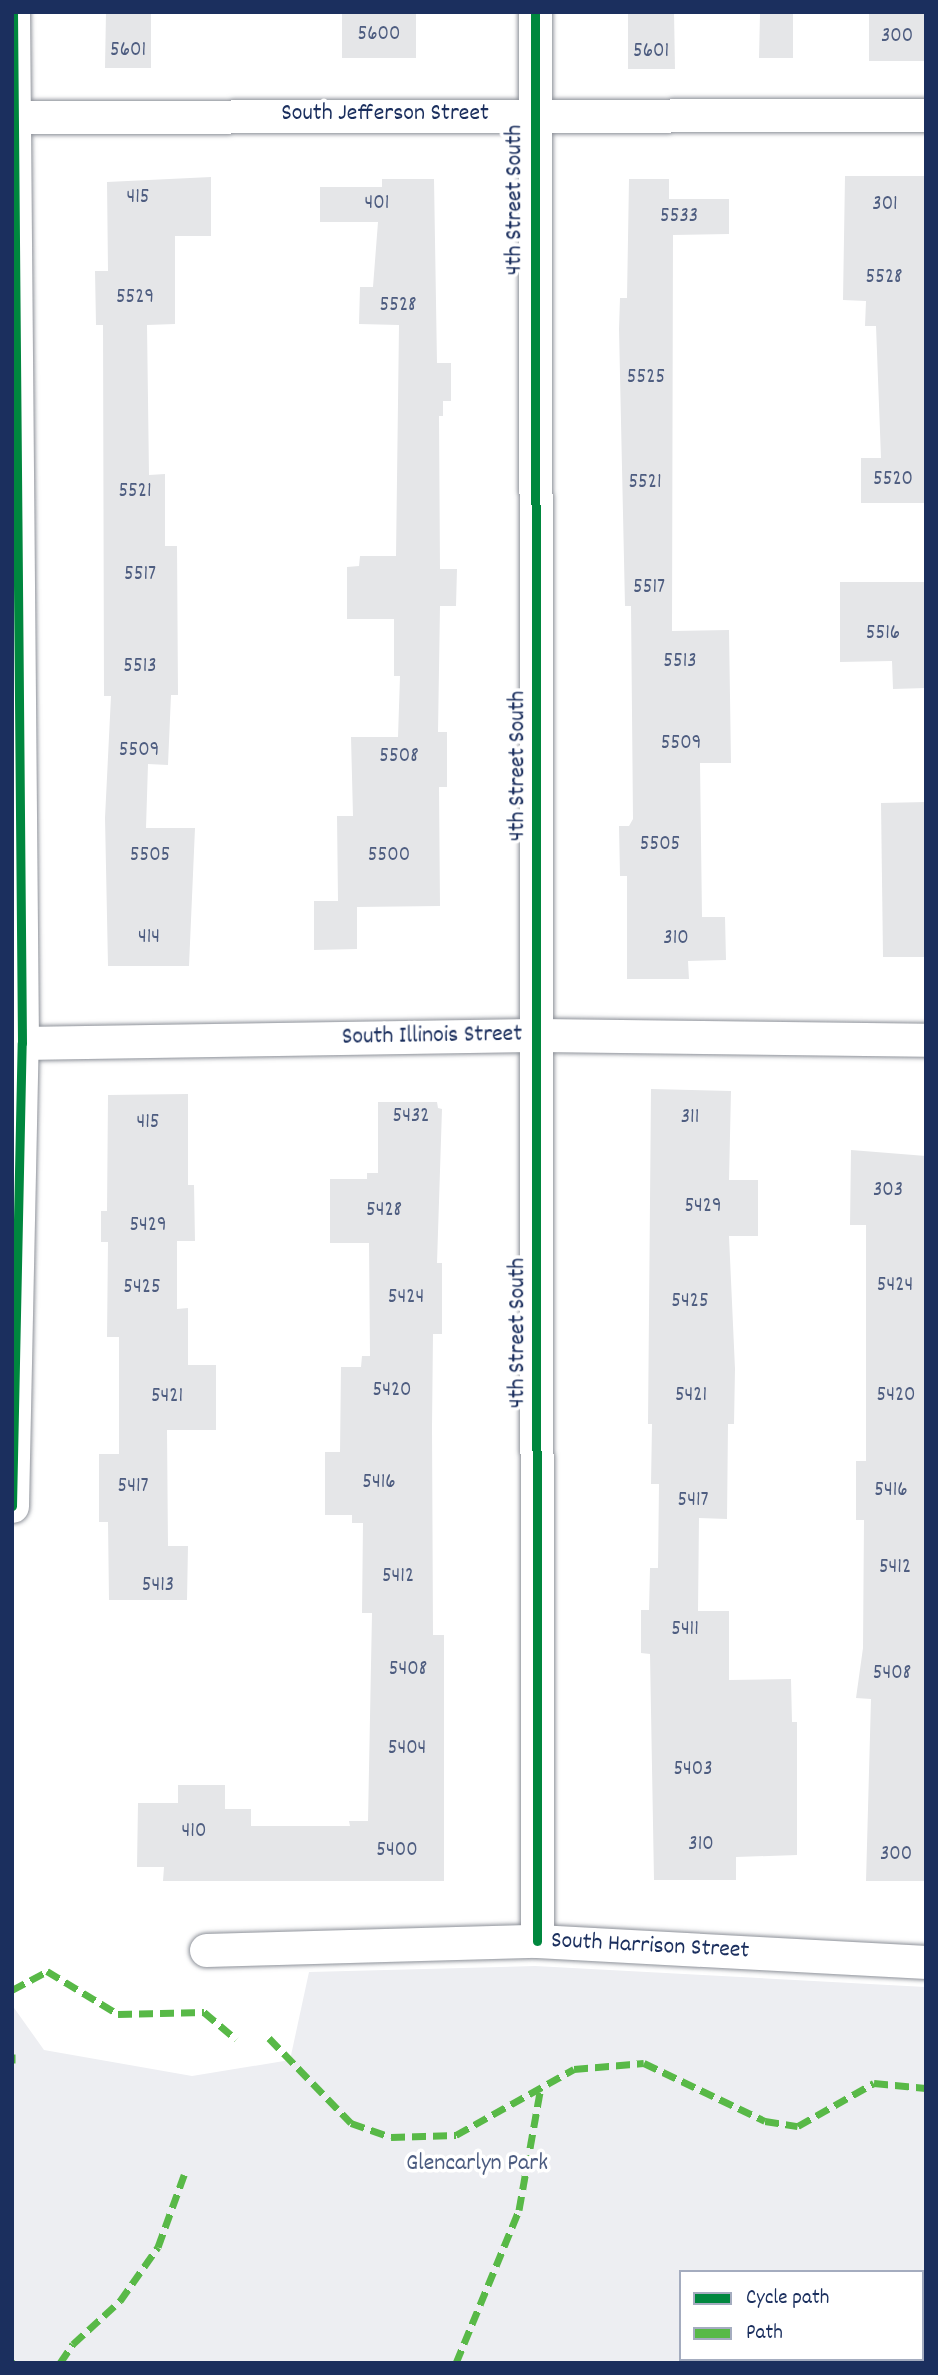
<!DOCTYPE html>
<html>
<head>
<meta charset="utf-8">
<style>
	body { margin:0 }
	#map { position:relative; width:938px; height:2375px; overflow:hidden; background:#fff; font-family:Dekko,sans-serif }
	div>[style] { position:absolute }
	[style*='--x'] { left:calc(var(--x)*1px); top:calc(var(--y)*1px); width:calc(var(--w)*1px); rotate:calc(var(--a)*1deg) }
	.green>* { inset:0; background:#edeef2 }
	.building>* { inset:0; background:#e5e6e8 }
	.roads { filter:drop-shadow(0 0 2px #8e929a) drop-shadow(0 0 2px #8e929a) }
	.minor>* { height:33px; margin:-16.5px; padding:0 16.5px; transform-origin:16.5px; border-radius:16.5px; background:#fff }
	.quiet>* { height:7px; margin-top:-3.5px; transform-origin:0; background:repeating-linear-gradient(90deg,#58b947 0 14px,transparent 0 21px) }
	.cycleway>* { height:9px; margin:-4.5px; padding:0 4.5px; transform-origin:4.5px; border-radius:4.5px; background:#00873e }
	span { translate:-50% -50%; white-space:nowrap; text-align:center; line-height:1.15; -webkit-text-stroke:7px #fff; paint-order:stroke }
	.number-label { font-size:21px; color:#4e5d80 }
	.number-label span { -webkit-text-stroke-width:0 }
	.street-label { font-size:24px; color:#1b2f5e }
	.park-label { font-size:24px; color:#4c5c80 }
	.frame { position:absolute; inset:0; border:14px solid #1b2f5e; pointer-events:none }
	.legend { position:absolute; left:679px; top:2270px; width:245px; height:91px; box-sizing:border-box; background:#fff; border:2px solid #a4acbf; margin:0; padding:9px 12px; list-style:none; font-size:21px; color:#1b2f5e }
	.legend li { display:flex; align-items:center; gap:14px; height:35px }
	.legend b { width:35px; border:2px solid #a4acbf }
</style>
</head>
<body>
<div id="map">
	<div class="green">
		<i style="clip-path:polygon(evenodd,535px 1966px,926px 1987px,926px 2363px,12px 2363px,12px 2005px,44px 2050px,192px 2076px,290px 2060px,309px 1972px,535px 1966px,681px 2272px,922px 2272px,922px 2359px,681px 2359px,681px 2272px)"></i>
	</div>
	<div class="building">
		<i style="clip-path:polygon(106px 12px,151px 12px,151px 68px,105px 68px)"></i>
		<i style="clip-path:polygon(342px 12px,416px 12px,416px 58px,342px 58px)"></i>
		<i style="clip-path:polygon(628px 12px,674px 12px,675px 69px,628px 69px)"></i>
		<i style="clip-path:polygon(869px 12px,926px 12px,926px 61px,869px 61px)"></i>
		<i style="clip-path:polygon(760px 14px,793px 14px,793px 58px,759px 58px)"></i>
		<i style="clip-path:polygon(845px 176px,926px 176px,926px 503px,861px 503px,861px 458px,881px 458px,876px 326px,865px 326px,866px 301px,843px 300px)"></i>
		<i style="clip-path:polygon(211px 177px,211px 236px,175px 236px,175px 324px,147px 325px,149px 475px,165px 474px,165px 546px,177px 546px,178px 695px,171px 695px,168px 765px,148px 764px,146px 828px,195px 828px,189px 966px,108px 966px,105px 818px,111px 696px,104px 696px,103px 325px,96px 325px,95px 271px,108px 271px,107px 182px)"></i>
		<i style="clip-path:polygon(382px 179px,434px 179px,437px 363px,451px 363px,451px 401px,443px 401px,443px 416px,439px 416px,440px 569px,457px 569px,456px 606px,440px 606px,438px 732px,447px 732px,447px 787px,439px 787px,440px 906px,357px 907px,357px 949px,314px 950px,314px 901px,338px 901px,337px 816px,353px 816px,351px 737px,398px 737px,400px 676px,394px 676px,394px 619px,347px 619px,347px 567px,359px 566px,360px 556px,396px 556px,399px 325px,359px 324px,360px 287px,373px 287px,378px 222px,320px 222px,320px 187px,382px 187px)"></i>
		<i style="clip-path:polygon(629px 179px,669px 179px,669px 199px,729px 199px,729px 234px,673px 235px,672px 631px,729px 630px,731px 763px,700px 763px,702px 917px,725px 917px,726px 960px,688px 961px,689px 979px,627px 979px,627px 876px,620px 876px,619px 826px,629px 826px,633px 819px,631px 606px,625px 606px,619px 329px,620px 298px,627px 298px)"></i>
		<i style="clip-path:polygon(840px 582px,926px 582px,926px 688px,893px 689px,892px 661px,840px 662px)"></i>
		<i style="clip-path:polygon(926px 802px,926px 957px,883px 957px,881px 803px)"></i>
		<i style="clip-path:polygon(651px 1089px,731px 1091px,729px 1180px,758px 1180px,758px 1236px,729px 1236px,735px 1369px,734px 1424px,728px 1424px,727px 1519px,699px 1518px,698px 1611px,729px 1611px,729px 1680px,791px 1679px,792px 1722px,797px 1722px,797px 1855px,736px 1857px,736px 1880px,654px 1880px,650px 1654px,641px 1653px,641px 1610px,649px 1610px,650px 1568px,658px 1568px,659px 1484px,651px 1484px,652px 1424px,648px 1424px)"></i>
		<i style="clip-path:polygon(188px 1094px,188px 1185px,194px 1185px,195px 1241px,177px 1241px,177px 1309px,188px 1308px,188px 1365px,216px 1365px,216px 1430px,167px 1430px,168px 1546px,188px 1546px,187px 1600px,109px 1600px,108px 1522px,99px 1522px,99px 1454px,119px 1454px,119px 1337px,107px 1337px,108px 1242px,101px 1242px,101px 1211px,107px 1211px,108px 1095px)"></i>
		<i style="clip-path:polygon(378px 1102px,437px 1102px,438px 1108px,442px 1109px,437px 1263px,442px 1263px,442px 1334px,433px 1334px,432px 1427px,433px 1635px,444px 1635px,444px 1881px,163px 1881px,164px 1867px,137px 1867px,138px 1803px,178px 1803px,178px 1785px,225px 1785px,225px 1809px,251px 1809px,251px 1826px,350px 1826px,349px 1821px,368px 1821px,372px 1613px,362px 1613px,363px 1523px,352px 1523px,352px 1515px,325px 1515px,325px 1452px,340px 1452px,341px 1367px,361px 1367px,362px 1356px,370px 1356px,369px 1243px,330px 1243px,330px 1179px,367px 1179px,367px 1173px,378px 1173px)"></i>
		<i style="clip-path:polygon(851px 1150px,926px 1156px,926px 1881px,866px 1881px,871px 1699px,856px 1698px,863px 1648px,864px 1520px,856px 1520px,856px 1461px,866px 1461px,866px 1225px,850px 1225px)"></i>
	</div>
	<div class="roads">
		<div class="minor">
			<i style="--x:535;--y:12;--w:1929;--a:89.94"></i>
			<i style="--x:12;--y:117;--w:914;--a:-0.13"></i>
			<i style="--x:22;--y:1043;--w:517;--a:-0.89"></i>
			<i style="--x:539;--y:1035;--w:387;--a:0.7"></i>
			<i style="--x:12;--y:1506;--w:463;--a:-88.8"></i>
			<i style="--x:22;--y:1043;--w:1031;--a:-90.5"></i>
			<i style="--x:206;--y:1950;--w:331;--a:-1.6"></i>
			<i style="--x:537;--y:1941;--w:390;--a:3.1"></i>
		</div>
	</div>
	<div class="quiet">
		<i style="--x:12;--y:1990;--w:40;--a:-28"></i>
		<i style="--x:47;--y:1971;--w:83;--a:31.2"></i>
		<i style="--x:118;--y:2014;--w:86;--a:-1.3"></i>
		<i style="--x:204;--y:2012;--w:42;--a:40.2"></i>
		<i style="--x:269;--y:2038;--w:118;--a:46"></i>
		<i style="--x:351;--y:2123;--w:42;--a:19.3"></i>
		<i style="--x:391;--y:2137;--w:65;--a:-1.8"></i>
		<i style="--x:456;--y:2135;--w:135;--a:-29.2"></i>
		<i style="--x:574;--y:2069;--w:70;--a:-4.9"></i>
		<i style="--x:644;--y:2063;--w:134;--a:25.6"></i>
		<i style="--x:765;--y:2121;--w:33;--a:9"></i>
		<i style="--x:798;--y:2126;--w:87;--a:-29.5"></i>
		<i style="--x:874;--y:2083;--w:52;--a:5.5"></i>
		<i style="--x:12;--y:2054;--w:9;--a:90"></i>
		<i style="--x:12;--y:2362;--w:1;--a:45"></i>
		<i style="--x:60;--y:2363;--w:23;--a:-56"></i>
		<i style="--x:73;--y:2344;--w:64;--a:-42.5"></i>
		<i style="--x:120;--y:2301;--w:66;--a:-54.9"></i>
		<i style="--x:158;--y:2247;--w:77;--a:-70.1"></i>
		<i style="--x:456;--y:2363;--w:165;--a:-67.6"></i>
		<i style="--x:519;--y:2210;--w:125;--a:-79.9"></i>
	</div>
	<div class="cycleway">
		<i style="--x:535;--y:12;--w:1929;--a:89.94"></i>
		<i style="--x:12;--y:1506;--w:463;--a:-88.8"></i>
		<i style="--x:22;--y:1043;--w:1031;--a:-90.5"></i>
	</div>
	<div class="number-label">
		<span style="left:379px;top:35px">5600</span>
		<span style="left:897px;top:37px">300</span>
		<span style="left:128px;top:51px">5601</span>
		<span style="left:651px;top:52px">5601</span>
		<span style="left:138px;top:198px">415</span>
		<span style="left:377px;top:204px">401</span>
		<span style="left:885px;top:205px">301</span>
		<span style="left:679px;top:217px">5533</span>
		<span style="left:884px;top:278px">5528</span>
		<span style="left:135px;top:298px">5529</span>
		<span style="left:398px;top:306px">5528</span>
		<span style="left:646px;top:378px">5525</span>
		<span style="left:893px;top:480px">5520</span>
		<span style="left:645px;top:483px">5521</span>
		<span style="left:135px;top:492px">5521</span>
		<span style="left:140px;top:575px">5517</span>
		<span style="left:649px;top:588px">5517</span>
		<span style="left:883px;top:634px">5516</span>
		<span style="left:680px;top:662px">5513</span>
		<span style="left:140px;top:667px">5513</span>
		<span style="left:681px;top:744px">5509</span>
		<span style="left:139px;top:751px">5509</span>
		<span style="left:399px;top:757px">5508</span>
		<span style="left:660px;top:845px">5505</span>
		<span style="left:150px;top:856px">5505</span>
		<span style="left:389px;top:856px">5500</span>
		<span style="left:149px;top:938px">414</span>
		<span style="left:676px;top:939px">310</span>
		<span style="left:411px;top:1117px">5432</span>
		<span style="left:690px;top:1118px">311</span>
		<span style="left:148px;top:1123px">415</span>
		<span style="left:888px;top:1191px">303</span>
		<span style="left:703px;top:1207px">5429</span>
		<span style="left:384px;top:1211px">5428</span>
		<span style="left:148px;top:1226px">5429</span>
		<span style="left:895px;top:1286px">5424</span>
		<span style="left:142px;top:1288px">5425</span>
		<span style="left:406px;top:1298px">5424</span>
		<span style="left:690px;top:1302px">5425</span>
		<span style="left:392px;top:1391px">5420</span>
		<span style="left:691px;top:1396px">5421</span>
		<span style="left:896px;top:1396px">5420</span>
		<span style="left:167px;top:1397px">5421</span>
		<span style="left:379px;top:1483px">5416</span>
		<span style="left:133px;top:1487px">5417</span>
		<span style="left:891px;top:1491px">5416</span>
		<span style="left:693px;top:1501px">5417</span>
		<span style="left:895px;top:1568px">5412</span>
		<span style="left:398px;top:1577px">5412</span>
		<span style="left:158px;top:1586px">5413</span>
		<span style="left:685px;top:1630px">5411</span>
		<span style="left:408px;top:1670px">5408</span>
		<span style="left:892px;top:1674px">5408</span>
		<span style="left:407px;top:1749px">5404</span>
		<span style="left:693px;top:1770px">5403</span>
		<span style="left:194px;top:1832px">410</span>
		<span style="left:701px;top:1845px">310</span>
		<span style="left:397px;top:1851px">5400</span>
		<span style="left:896px;top:1855px">300</span>
	</div>
	<div class="street-label">
		<span style="left:385px;top:115px">South Jefferson Street</span>
		<span style="left:516px;top:200px;rotate:-90deg">4th Street South</span>
		<span style="left:519px;top:766px;rotate:-90deg">4th Street South</span>
		<span style="left:432px;top:1037px;rotate:-1deg">South Illinois Street</span>
		<span style="left:519px;top:1333px;rotate:-90deg">4th Street South</span>
		<span style="left:650px;top:1947px;rotate:3deg">South Harrison Street</span>
	</div>
	<div class="park-label">
		<span style="left:477px;top:2165px">Glencarlyn Park</span>
	</div>
	<div class="frame"></div>
	<ul class="legend">
	<li><b style="height:9px;background:#00873e"></b>Cycle path</li>
	<li><b style="height:9px;background:#58b947"></b>Path</li>
	</ul>
</div>
</body>
</html>
